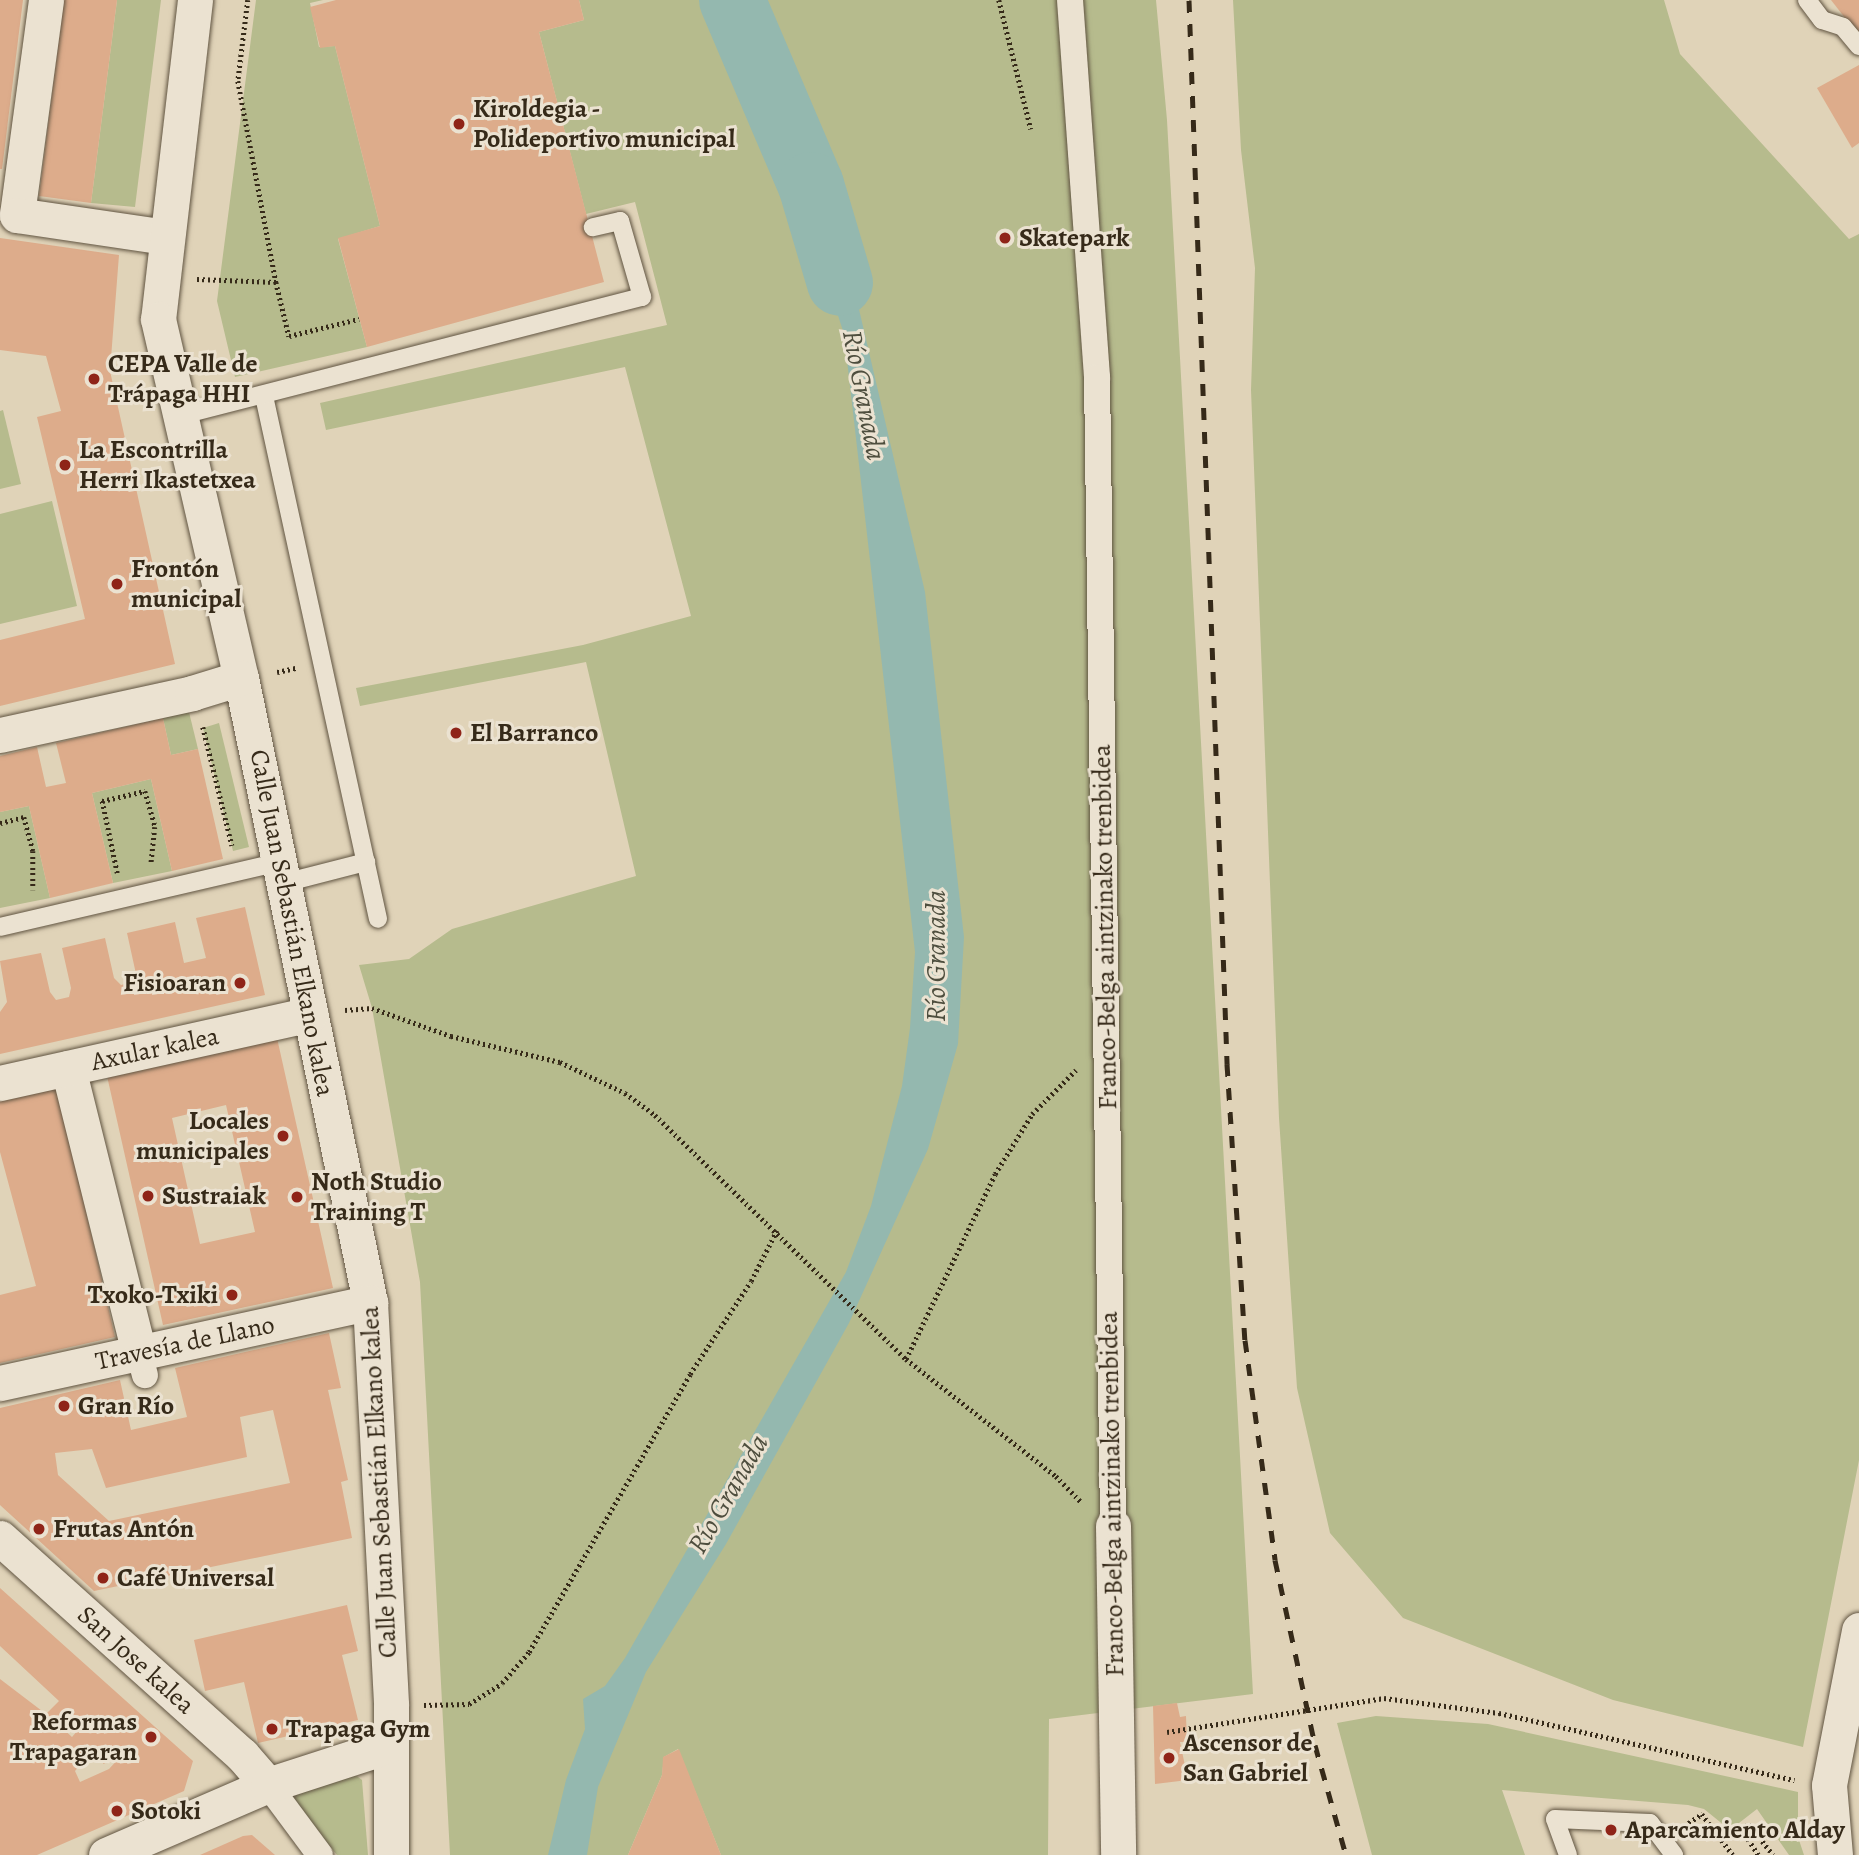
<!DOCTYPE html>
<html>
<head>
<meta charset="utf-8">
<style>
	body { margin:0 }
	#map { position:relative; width:1859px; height:1855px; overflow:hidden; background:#e0d3b8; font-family:Alegreya,serif }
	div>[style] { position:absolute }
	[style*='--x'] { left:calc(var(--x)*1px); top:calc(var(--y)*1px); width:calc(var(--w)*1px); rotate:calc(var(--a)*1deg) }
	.green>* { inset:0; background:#b6bb8d }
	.water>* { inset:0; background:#94b8af }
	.river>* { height:66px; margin:-33px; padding:0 33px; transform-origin:33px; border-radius:33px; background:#94b8af }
	.building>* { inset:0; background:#ddac8b }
	.path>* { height:4.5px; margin-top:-2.25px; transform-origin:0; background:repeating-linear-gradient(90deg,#362a19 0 2px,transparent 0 5.5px) }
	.roads { filter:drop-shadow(0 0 2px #605441) drop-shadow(0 0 2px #605441) }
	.service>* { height:18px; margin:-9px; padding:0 9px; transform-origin:9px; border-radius:9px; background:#ebe2d1 }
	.pedestrian>* { height:26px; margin:-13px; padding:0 13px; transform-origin:13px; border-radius:13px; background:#ebe2d1 }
	.minor>* { height:35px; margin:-17.5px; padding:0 17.5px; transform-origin:17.5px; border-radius:17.5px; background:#ebe2d1 }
	.rail>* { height:5px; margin-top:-2.5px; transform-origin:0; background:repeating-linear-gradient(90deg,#362a19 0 12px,transparent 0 24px) }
	.path-bridge>* { height:4.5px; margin-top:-2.25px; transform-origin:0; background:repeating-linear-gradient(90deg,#362a19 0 2px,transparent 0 5.5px) }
	.dots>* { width:19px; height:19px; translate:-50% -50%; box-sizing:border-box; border:4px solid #ebe2d1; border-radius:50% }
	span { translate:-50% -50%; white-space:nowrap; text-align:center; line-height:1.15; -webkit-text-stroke:6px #ebe2d1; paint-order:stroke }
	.poi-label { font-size:26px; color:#362a19; font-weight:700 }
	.left { translate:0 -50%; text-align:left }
	.right { translate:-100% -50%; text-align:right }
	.street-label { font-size:26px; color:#362a19 }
	.water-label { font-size:28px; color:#4e4e3e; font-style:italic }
</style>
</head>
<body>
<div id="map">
	<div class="green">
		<i style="clip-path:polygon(117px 0,161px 0,135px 207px,91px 203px)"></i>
		<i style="clip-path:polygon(256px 0,323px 0,310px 3px,319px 47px,335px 46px,380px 226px,338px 239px,367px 347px,235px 377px,217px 301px)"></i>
		<i style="clip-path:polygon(579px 0,1156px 0,1167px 120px,1253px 1694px,1049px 1719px,1048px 1855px,721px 1855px,678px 1749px,664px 1757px,662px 1775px,628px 1855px,450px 1855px,420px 1282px,372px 1008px,359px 965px,409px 959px,452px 929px,636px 876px,586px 662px,360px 706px,356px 688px,583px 645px,691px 616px,625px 367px,326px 430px,320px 403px,667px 325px,635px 202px,586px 214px,539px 32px,584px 20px)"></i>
		<i style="clip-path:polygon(1233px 0,1664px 0,1680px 54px,1849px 239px,1859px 234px,1859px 1460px,1803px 1747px,1613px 1700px,1403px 1618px,1330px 1533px,1297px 1388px,1279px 1118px,1251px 390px,1255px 268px,1241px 150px)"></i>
		<i style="clip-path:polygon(3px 410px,21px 484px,0 489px,0 411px)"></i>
		<i style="clip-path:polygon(52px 501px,77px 606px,0 624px,0 514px)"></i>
		<i style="clip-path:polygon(189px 712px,198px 749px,171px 755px,163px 718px)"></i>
		<i style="clip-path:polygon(219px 723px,249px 847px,233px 851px,203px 728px)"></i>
		<i style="clip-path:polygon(151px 779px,172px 871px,113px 883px,92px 793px)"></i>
		<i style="clip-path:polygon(29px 806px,50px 898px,0 908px,0 812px)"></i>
		<i style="clip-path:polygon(1376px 1716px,1488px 1724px,1798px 1792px,1798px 1837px,1804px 1855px,1789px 1855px,1757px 1809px,1730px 1830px,1704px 1809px,1688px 1805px,1502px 1790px,1525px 1855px,1372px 1855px,1337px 1723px)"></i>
		<i style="clip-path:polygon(350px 1771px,362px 1780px,368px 1855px,337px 1855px,292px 1802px,299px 1790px)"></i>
	</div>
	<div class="water">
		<i style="clip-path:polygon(703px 0,737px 0,858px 305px,925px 592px,964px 937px,958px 1044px,928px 1149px,849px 1323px,726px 1544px,646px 1672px,598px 1787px,587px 1855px,548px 1855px,566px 1780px,585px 1729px,583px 1699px,605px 1686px,625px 1658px,846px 1272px,871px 1206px,902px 1086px,910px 1028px,915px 952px,844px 334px,807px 220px,719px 43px)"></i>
	</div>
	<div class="river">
		<i style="--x:732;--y:0;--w:201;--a:66.9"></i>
		<i style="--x:811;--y:185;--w:102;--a:73.5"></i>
	</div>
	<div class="building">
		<i style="clip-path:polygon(0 0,23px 0,2px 169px,0 169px)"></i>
		<i style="clip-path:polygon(64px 0,117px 0,91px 203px,39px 196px)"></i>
		<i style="clip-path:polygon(336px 0,579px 0,584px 20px,539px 32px,604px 282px,367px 347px,338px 238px,380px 226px,335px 46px,320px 48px,310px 7px)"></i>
		<i style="clip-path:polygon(1831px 0,1859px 0,1859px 36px)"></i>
		<i style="clip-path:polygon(1859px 65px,1859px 143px,1852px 148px,1817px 88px)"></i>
		<i style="clip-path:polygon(0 238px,119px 255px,110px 371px,175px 664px,0 706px,0 640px,85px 619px,37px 417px,61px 411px,46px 356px,0 350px)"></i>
		<i style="clip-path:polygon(163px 718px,171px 755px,198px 749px,223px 859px,172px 871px,151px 779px,92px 793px,113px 883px,50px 898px,29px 806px,0 812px,0 756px,37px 747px,46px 787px,66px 783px,56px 743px)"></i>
		<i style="clip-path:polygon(245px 907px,265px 995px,0 1054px,0 1012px,7px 1002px,0 961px,41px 953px,50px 992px,56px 1000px,69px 997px,71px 988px,62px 948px,105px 938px,114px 978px,121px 985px,133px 982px,136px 974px,127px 933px,175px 922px,184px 963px,206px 958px,196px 918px)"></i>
		<i style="clip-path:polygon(evenodd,277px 1038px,333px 1288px,163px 1325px,107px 1076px,277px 1038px,226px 1105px,255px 1232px,200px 1244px,172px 1118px,226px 1105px)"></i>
		<i style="clip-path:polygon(58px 1088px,115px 1337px,0 1363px,0 1295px,36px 1286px,0 1152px,0 1101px)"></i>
		<i style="clip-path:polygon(evenodd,329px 1333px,341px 1388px,328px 1390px,348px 1480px,341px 1482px,352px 1538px,94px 1591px,0 1505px,0 1408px,120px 1380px,131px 1430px,187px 1417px,175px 1368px,329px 1333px,273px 1410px,290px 1483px,109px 1521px,58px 1475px,55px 1453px,92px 1449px,106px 1488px,247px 1457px,240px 1417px,273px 1410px)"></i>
		<i style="clip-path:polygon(evenodd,0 1588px,193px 1761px,184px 1791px,37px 1855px,0 1855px,0 1679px,46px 1714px,59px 1701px,0 1646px,0 1588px,69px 1711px,84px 1723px,72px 1737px,58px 1724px,69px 1711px,0 1588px,115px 1751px,121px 1756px,109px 1769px,80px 1782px,75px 1771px,90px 1753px,104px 1764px,115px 1751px)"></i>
		<i style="clip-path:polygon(347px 1605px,358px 1651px,342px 1655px,358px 1720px,258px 1743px,244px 1682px,205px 1691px,194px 1640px)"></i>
		<i style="clip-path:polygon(1177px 1703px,1180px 1717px,1186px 1716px,1187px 1742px,1180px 1742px,1188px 1780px,1155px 1784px,1153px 1706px)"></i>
		<i style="clip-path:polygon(679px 1749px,721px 1855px,628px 1855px,662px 1775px,663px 1757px)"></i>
		<i style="clip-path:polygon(252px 1835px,275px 1855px,200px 1855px,243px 1836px)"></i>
	</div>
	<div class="path">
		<i style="--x:248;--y:0;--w:82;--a:97"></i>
		<i style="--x:238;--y:81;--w:205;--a:79.3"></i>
		<i style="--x:999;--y:0;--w:133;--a:76.1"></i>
		<i style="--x:197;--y:279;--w:79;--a:2.2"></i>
		<i style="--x:276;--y:282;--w:56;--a:76.5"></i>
		<i style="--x:289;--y:336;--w:72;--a:-13.7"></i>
		<i style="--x:116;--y:397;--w:5;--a:0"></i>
		<i style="--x:121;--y:397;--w:9;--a:-103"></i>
		<i style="--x:277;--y:672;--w:19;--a:-12"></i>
		<i style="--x:203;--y:727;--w:122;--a:76.2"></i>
		<i style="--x:0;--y:823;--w:25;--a:-14"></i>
		<i style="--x:24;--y:817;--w:35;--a:75"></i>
		<i style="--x:33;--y:851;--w:39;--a:90"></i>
		<i style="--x:117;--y:873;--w:74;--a:-101.8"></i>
		<i style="--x:102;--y:801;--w:44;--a:-13.1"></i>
		<i style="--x:145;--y:791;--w:37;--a:74"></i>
		<i style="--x:155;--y:827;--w:37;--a:96"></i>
		<i style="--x:345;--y:1010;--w:27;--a:-4"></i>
		<i style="--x:372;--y:1008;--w:84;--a:19.5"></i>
		<i style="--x:451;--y:1036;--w:112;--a:13.4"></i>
		<i style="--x:560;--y:1062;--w:72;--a:25.5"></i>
		<i style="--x:625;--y:1093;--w:37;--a:36"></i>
		<i style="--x:655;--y:1115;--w:350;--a:44.2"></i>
		<i style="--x:906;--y:1359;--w:190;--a:38"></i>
		<i style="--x:1056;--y:1476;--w:36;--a:46"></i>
		<i style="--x:906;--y:1359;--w:205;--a:-64.3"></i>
		<i style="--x:995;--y:1174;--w:70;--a:-58.3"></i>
		<i style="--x:1032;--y:1114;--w:62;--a:-45"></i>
		<i style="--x:424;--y:1705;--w:45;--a:-1.3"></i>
		<i style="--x:469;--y:1704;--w:39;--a:-32"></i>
		<i style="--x:502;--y:1683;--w:41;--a:-48.9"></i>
		<i style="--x:529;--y:1652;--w:321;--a:-59.9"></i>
		<i style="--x:690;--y:1374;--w:111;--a:-56.7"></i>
		<i style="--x:751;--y:1281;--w:57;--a:-63"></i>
		<i style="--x:1499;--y:1713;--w:303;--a:12.8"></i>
		<i style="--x:1684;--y:1826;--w:22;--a:-34"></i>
		<i style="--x:1702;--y:1814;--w:51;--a:52.9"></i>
		<i style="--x:1758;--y:1855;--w:31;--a:-123"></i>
		<i style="--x:1741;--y:1829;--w:9;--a:-32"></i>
		<i style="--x:1749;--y:1824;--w:39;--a:52"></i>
	</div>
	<div class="roads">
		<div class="service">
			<i style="--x:1807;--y:0;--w:25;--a:53"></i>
			<i style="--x:1822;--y:20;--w:22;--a:18"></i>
			<i style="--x:1843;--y:27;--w:25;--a:50"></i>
			<i style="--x:264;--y:396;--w:535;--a:77.7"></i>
			<i style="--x:182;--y:415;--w:475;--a:-14.4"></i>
			<i style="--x:642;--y:297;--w:79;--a:-106.1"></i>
			<i style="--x:620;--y:221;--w:28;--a:167"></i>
			<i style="--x:284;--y:883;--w:85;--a:-14.4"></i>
			<i style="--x:0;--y:927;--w:287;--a:-13.1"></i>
			<i style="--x:1568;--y:1855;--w:38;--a:-110"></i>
			<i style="--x:1555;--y:1819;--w:95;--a:2.4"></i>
			<i style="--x:1650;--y:1823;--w:40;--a:53"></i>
		</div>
		<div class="pedestrian">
			<i style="--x:1070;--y:0;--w:378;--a:85.9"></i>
			<i style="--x:1097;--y:377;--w:1149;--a:89.2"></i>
			<i style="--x:139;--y:1353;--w:23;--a:75"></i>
			<i style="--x:268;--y:1785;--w:87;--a:53.4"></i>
		</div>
		<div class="minor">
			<i style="--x:46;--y:0;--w:217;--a:97.7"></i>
			<i style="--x:17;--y:215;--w:151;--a:8.4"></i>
			<i style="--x:195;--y:0;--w:321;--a:96.6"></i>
			<i style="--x:158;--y:319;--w:368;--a:77"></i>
			<i style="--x:241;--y:678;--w:637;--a:78.32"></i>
			<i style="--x:370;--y:1302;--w:404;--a:87"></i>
			<i style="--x:391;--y:1705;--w:150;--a:90"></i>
			<i style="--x:0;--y:735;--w:197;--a:-12.3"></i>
			<i style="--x:192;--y:693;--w:51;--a:-17"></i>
			<i style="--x:68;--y:1068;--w:294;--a:76"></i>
			<i style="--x:0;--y:1083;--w:318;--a:-12.5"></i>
			<i style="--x:0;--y:1383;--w:379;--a:-12.3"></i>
			<i style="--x:1113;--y:1526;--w:329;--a:89.1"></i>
			<i style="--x:0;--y:1538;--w:325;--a:41.9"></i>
			<i style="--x:242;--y:1755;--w:40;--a:49"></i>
			<i style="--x:106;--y:1855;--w:176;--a:-23.4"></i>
			<i style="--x:268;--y:1785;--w:126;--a:-18"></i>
			<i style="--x:1835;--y:1855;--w:70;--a:-94.9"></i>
			<i style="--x:1829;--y:1785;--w:158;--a:-79"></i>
		</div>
	</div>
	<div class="rail">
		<i style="--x:1189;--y:0;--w:1065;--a:87.95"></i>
		<i style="--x:1227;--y:1064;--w:277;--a:86.3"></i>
		<i style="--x:1245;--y:1340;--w:222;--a:82.2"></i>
		<i style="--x:1275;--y:1560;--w:189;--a:77.8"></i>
		<i style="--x:1315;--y:1745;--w:114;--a:74.3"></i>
	</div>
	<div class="path-bridge">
		<i style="--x:1167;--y:1732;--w:220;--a:-8.9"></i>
		<i style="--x:1384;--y:1698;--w:116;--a:7.4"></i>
	</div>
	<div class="dots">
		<i style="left:459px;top:124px;background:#8f2418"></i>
		<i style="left:1005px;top:238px;background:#8f2418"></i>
		<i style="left:94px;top:379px;background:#8f2418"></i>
		<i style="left:65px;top:465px;background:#8f2418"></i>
		<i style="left:117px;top:584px;background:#8f2418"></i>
		<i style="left:456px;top:733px;background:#8f2418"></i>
		<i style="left:240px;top:983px;background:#8f2418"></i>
		<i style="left:283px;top:1136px;background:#8f2418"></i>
		<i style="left:148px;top:1196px;background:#8f2418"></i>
		<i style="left:297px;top:1197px;background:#8f2418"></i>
		<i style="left:232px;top:1295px;background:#8f2418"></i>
		<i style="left:64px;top:1406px;background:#8f2418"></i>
		<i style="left:39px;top:1529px;background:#8f2418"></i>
		<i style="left:103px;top:1578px;background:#8f2418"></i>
		<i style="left:272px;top:1729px;background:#8f2418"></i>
		<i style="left:151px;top:1737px;background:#8f2418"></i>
		<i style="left:1169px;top:1758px;background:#8f2418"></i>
		<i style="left:117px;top:1811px;background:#8f2418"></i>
		<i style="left:1611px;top:1830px;background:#8f2418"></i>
	</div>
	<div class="poi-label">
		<span class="left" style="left:473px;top:124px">Kiroldegia -<br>Polideportivo municipal</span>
		<span class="left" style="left:1019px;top:238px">Skatepark</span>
		<span class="left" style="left:108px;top:379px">CEPA Valle de<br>Trápaga HHI</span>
		<span class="left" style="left:79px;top:465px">La Escontrilla<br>Herri Ikastetxea</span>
		<span class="left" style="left:131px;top:584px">Frontón<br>municipal</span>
		<span class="left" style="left:470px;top:733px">El Barranco</span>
		<span class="right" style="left:226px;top:983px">Fisioaran</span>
		<span class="right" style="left:269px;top:1136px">Locales<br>municipales</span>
		<span class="left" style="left:311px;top:1197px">Noth Studio<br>Training T</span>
		<span class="left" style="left:162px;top:1196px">Sustraiak</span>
		<span class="right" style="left:218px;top:1295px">Txoko-Txiki</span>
		<span class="left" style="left:78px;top:1406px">Gran Río</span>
		<span class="left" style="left:53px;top:1529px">Frutas Antón</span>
		<span class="left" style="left:117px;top:1578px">Café Universal</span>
		<span class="right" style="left:137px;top:1737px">Reformas<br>Trapagaran</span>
		<span class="left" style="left:286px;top:1729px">Trapaga Gym</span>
		<span class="left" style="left:1183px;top:1758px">Ascensor de<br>San Gabriel</span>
		<span class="left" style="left:131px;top:1811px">Sotoki</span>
		<span class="left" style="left:1625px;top:1830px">Aparcamiento Alday</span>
	</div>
	<div class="street-label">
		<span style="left:292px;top:923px;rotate:79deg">Calle Juan Sebastián Elkano kalea</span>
		<span style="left:1105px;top:927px;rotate:-91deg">Franco-Belga aintzinako trenbidea</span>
		<span style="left:155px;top:1049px;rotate:-12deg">Axular kalea</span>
		<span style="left:185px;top:1343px;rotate:-12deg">Travesía de Llano</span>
		<span style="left:379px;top:1482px;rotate:-93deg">Calle Juan Sebastián Elkano kalea</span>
		<span style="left:1112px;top:1494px;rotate:-91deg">Franco-Belga aintzinako trenbidea</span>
		<span style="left:136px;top:1660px;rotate:42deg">San Jose kalea</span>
	</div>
	<div class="water-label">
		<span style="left:864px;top:395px;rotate:79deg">Río Granada</span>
		<span style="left:936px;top:956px;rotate:-90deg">Río Granada</span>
		<span style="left:728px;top:1494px;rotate:-60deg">Río Granada</span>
	</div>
</div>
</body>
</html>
